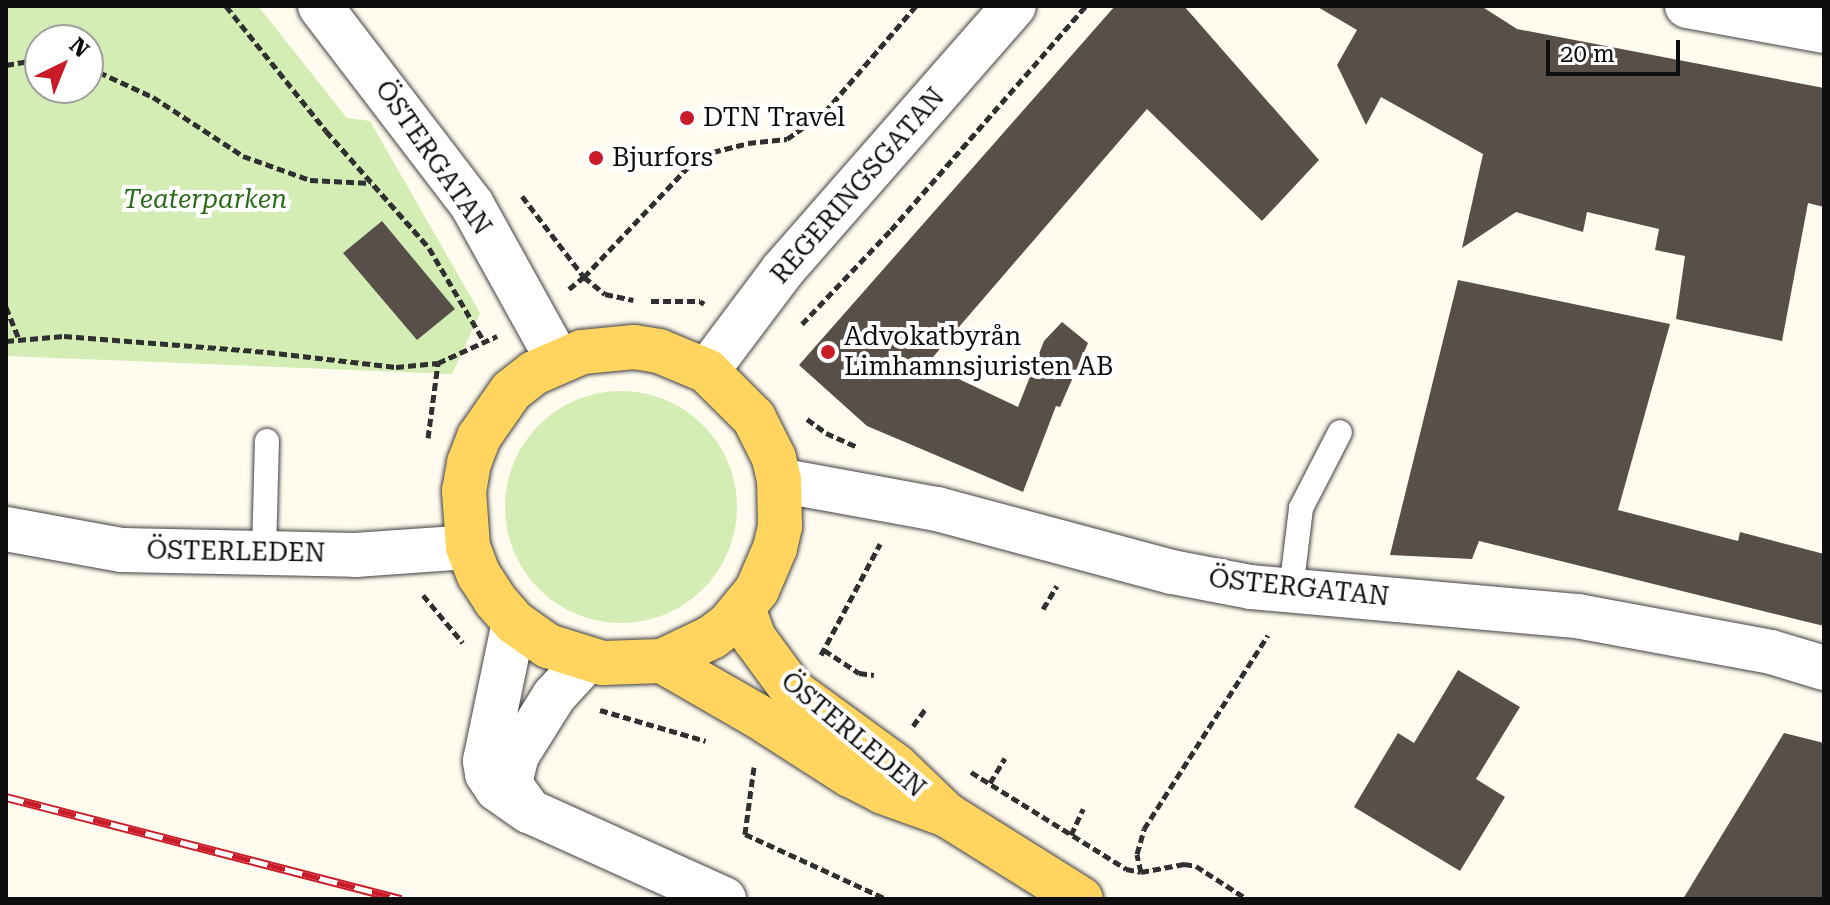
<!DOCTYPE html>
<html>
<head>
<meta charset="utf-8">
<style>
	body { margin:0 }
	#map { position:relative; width:1830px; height:905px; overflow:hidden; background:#fffbef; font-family:"Roboto Serif",serif }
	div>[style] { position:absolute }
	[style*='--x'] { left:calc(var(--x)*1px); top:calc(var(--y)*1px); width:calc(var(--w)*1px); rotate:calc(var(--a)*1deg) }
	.green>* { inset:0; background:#d3edb5 }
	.round { border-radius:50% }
	.building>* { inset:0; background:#584f49 }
	.path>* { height:5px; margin-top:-2.5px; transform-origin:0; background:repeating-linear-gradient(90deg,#303030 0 8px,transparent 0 12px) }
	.roads { filter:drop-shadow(0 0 2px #414141) drop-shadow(0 0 2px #414141) }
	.service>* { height:24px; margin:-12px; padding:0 12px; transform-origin:12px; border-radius:12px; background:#fff }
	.minor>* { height:44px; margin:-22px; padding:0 22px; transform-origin:22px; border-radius:22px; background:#fff }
	.tertiary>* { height:44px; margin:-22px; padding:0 22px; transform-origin:22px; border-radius:22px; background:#fff }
	.primary>* { height:44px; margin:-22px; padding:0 22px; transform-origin:22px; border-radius:22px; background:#ffd45f }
	.rail>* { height:9px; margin-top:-4.5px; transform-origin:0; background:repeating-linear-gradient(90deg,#fff 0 18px,#c91b28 0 36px); box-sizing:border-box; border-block:2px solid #c91b28 }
	.dots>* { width:22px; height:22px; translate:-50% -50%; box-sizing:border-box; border:4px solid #fff; border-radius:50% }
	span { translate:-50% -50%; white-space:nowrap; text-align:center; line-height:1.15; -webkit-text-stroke:8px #fff; paint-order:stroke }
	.poi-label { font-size:26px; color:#0e0e0e }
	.left { translate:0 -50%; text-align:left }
	.street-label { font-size:26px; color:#0e0e0e }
	.park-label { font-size:26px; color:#2c6b19; font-style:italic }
	.frame { position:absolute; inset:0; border:8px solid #0e0e0e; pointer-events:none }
	.north { position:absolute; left:24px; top:24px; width:80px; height:80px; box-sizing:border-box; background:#fff; border:2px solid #9f9f9f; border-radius:50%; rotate:43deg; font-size:22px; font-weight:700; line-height:32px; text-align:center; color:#0e0e0e }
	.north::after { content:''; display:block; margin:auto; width:28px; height:36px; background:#c91b28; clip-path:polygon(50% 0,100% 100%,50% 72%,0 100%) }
	.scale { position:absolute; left:1546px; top:40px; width:134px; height:36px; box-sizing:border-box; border:4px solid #0e0e0e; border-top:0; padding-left:10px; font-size:24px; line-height:28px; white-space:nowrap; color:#0e0e0e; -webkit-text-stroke:6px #fff; paint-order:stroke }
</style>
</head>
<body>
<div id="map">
	<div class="green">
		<i style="clip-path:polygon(evenodd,6px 6px,258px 6px,347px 118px,370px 121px,480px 313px,452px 374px,6px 356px,6px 6px,40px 40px,88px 40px,88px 88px,40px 88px,40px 40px)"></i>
		<i class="round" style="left:505px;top:391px;width:232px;height:232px"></i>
	</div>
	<div class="building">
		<i style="clip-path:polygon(1115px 6px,1184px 6px,1319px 160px,1262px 221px,1147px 109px,927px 364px,1018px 407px,1044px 341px,1062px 322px,1088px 343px,1060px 407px,1056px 406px,1023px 492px,867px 426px,799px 365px)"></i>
		<i style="clip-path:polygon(1316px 6px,1481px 6px,1517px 29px,1824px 88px,1824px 207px,1808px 203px,1782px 341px,1676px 319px,1685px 256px,1655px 250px,1659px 229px,1587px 212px,1583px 232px,1516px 212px,1462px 248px,1483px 154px,1381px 97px,1366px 125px,1337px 65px,1357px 30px)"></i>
		<i style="clip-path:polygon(382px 221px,455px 309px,417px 340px,343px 253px)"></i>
		<i style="clip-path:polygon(1458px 280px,1670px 324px,1618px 510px,1738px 541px,1740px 532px,1824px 554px,1824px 626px,1479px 541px,1472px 559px,1390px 555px)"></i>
		<i style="clip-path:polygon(1458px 670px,1520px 707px,1476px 779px,1505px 797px,1460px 871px,1354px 807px,1398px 733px,1414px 743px)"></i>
		<i style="clip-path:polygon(1784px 733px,1824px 743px,1824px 899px,1683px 899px)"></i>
	</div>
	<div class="path">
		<i style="--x:226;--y:6;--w:160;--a:51.3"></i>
		<i style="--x:326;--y:131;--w:156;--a:48.6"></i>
		<i style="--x:429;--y:248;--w:110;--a:59.5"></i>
		<i style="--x:6;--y:65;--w:35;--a:-10"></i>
		<i style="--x:88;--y:67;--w:72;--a:24.8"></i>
		<i style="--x:153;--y:97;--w:108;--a:33.2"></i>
		<i style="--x:243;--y:156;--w:71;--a:19.7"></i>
		<i style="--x:310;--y:180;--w:61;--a:2.8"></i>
		<i style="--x:522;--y:196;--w:102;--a:52.6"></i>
		<i style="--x:584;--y:277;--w:27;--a:39"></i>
		<i style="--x:605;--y:294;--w:29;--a:12"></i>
		<i style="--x:569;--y:289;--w:19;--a:-39"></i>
		<i style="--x:584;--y:277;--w:149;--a:-46.6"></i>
		<i style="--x:686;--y:169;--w:32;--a:-32"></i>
		<i style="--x:713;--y:152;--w:36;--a:-14"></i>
		<i style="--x:748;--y:143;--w:39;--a:-6"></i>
		<i style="--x:787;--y:139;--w:47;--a:-35.4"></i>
		<i style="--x:825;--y:112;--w:140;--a:-49.4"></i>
		<i style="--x:651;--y:301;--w:49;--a:0"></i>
		<i style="--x:700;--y:301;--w:5;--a:37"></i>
		<i style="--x:6;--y:307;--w:35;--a:68"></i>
		<i style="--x:802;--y:324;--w:129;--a:-46.6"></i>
		<i style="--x:891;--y:230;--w:297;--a:-49"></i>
		<i style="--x:6;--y:341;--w:58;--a:-4.9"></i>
		<i style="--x:64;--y:336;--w:204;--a:4.5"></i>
		<i style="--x:267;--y:352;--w:130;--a:6.6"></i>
		<i style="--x:396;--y:367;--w:42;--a:-5.4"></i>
		<i style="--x:438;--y:363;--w:65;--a:-24.6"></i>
		<i style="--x:807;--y:419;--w:24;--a:36"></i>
		<i style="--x:826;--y:433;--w:35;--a:24"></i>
		<i style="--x:428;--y:438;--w:76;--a:-82.4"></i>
		<i style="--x:423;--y:595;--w:62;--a:50.2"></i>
		<i style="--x:1043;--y:609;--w:27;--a:-59"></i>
		<i style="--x:824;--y:650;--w:42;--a:33.3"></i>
		<i style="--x:859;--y:673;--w:15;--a:8"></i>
		<i style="--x:821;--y:655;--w:126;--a:-62"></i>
		<i style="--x:600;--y:710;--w:110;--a:16.3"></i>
		<i style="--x:913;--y:726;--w:22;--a:-54"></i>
		<i style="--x:754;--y:767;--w:68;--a:97.7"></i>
		<i style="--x:745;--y:834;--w:155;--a:24.7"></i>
		<i style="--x:971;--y:772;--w:183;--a:32"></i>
		<i style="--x:1126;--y:869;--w:15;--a:11"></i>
		<i style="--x:1141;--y:872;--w:44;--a:-10.5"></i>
		<i style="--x:1184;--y:864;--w:12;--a:9"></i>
		<i style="--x:1196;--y:866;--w:61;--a:32.9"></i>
		<i style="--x:990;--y:783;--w:29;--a:-59"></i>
		<i style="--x:1071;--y:835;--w:29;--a:-65"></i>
		<i style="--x:1141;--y:872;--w:18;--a:-103"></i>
		<i style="--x:1137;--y:854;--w:26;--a:-74"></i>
		<i style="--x:1144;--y:829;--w:230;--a:-57.4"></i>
	</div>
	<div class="roads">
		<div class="service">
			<i style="--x:264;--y:553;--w:112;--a:-88.5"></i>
			<i style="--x:1291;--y:590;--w:83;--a:-83"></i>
			<i style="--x:1301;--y:508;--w:85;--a:-62.8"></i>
		</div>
		<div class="minor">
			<i style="--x:320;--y:6;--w:250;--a:52.6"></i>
			<i style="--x:472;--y:205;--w:177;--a:61"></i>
			<i style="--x:1687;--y:6;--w:139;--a:10.3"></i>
			<i style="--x:707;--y:371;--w:125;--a:-53.1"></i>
			<i style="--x:782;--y:271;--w:352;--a:-48.8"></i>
			<i style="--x:779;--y:480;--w:161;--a:10.4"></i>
			<i style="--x:937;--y:509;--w:243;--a:15"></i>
			<i style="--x:1172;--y:572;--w:80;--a:10.8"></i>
			<i style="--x:1251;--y:587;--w:327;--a:5.1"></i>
			<i style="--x:1577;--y:616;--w:197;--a:10.5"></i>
			<i style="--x:1771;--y:652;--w:55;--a:16.8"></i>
			<i style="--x:514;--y:622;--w:142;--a:101.8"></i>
			<i style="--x:485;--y:761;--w:13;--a:81"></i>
			<i style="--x:487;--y:774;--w:18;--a:56"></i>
			<i style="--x:497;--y:789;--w:39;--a:35"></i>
			<i style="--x:529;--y:811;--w:214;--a:24.3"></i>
			<i style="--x:528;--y:809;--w:24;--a:-126"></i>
			<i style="--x:514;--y:790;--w:11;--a:-105"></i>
			<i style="--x:511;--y:779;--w:25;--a:-76"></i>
			<i style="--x:517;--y:755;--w:70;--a:-57.9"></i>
			<i style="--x:554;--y:696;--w:49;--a:-47.5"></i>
		</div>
		<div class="tertiary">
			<i style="--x:6;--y:529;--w:118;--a:10.3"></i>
			<i style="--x:122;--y:550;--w:233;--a:1.2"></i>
			<i style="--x:355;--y:555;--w:113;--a:-4"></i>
		</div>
		<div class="primary">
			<i style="--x:743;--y:608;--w:32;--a:70"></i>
			<i style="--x:754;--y:638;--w:66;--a:53.7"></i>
			<i style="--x:793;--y:691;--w:127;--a:36.1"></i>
			<i style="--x:896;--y:766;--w:71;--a:43.9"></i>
			<i style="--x:947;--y:815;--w:158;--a:32.1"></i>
			<i style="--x:662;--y:661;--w:55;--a:-25.6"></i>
			<i style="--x:712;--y:637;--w:21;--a:-37"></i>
			<i style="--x:729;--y:624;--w:44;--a:-50.5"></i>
			<i style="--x:757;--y:590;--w:46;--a:-66.8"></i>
			<i style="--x:775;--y:548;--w:23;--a:-77"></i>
			<i style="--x:780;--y:526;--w:46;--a:-91.2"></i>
			<i style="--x:779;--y:480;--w:23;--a:-103"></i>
			<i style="--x:774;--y:458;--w:45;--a:-116.6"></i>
			<i style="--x:754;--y:418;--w:66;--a:-135"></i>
			<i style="--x:707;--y:371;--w:52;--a:-157.4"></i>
			<i style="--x:659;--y:351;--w:25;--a:-171"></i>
			<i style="--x:634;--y:347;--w:52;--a:174.5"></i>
			<i style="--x:582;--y:352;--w:52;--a:156.4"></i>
			<i style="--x:534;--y:373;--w:29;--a:142"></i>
			<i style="--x:511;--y:391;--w:56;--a:124.8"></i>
			<i style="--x:479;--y:437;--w:28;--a:111"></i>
			<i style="--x:469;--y:463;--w:28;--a:100"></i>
			<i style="--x:464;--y:491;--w:56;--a:85.9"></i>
			<i style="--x:468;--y:547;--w:30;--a:69"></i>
			<i style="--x:479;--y:575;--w:30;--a:57"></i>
			<i style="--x:495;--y:600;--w:29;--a:49"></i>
			<i style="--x:514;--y:622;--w:42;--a:35.2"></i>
			<i style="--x:548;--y:646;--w:58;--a:17.2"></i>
			<i style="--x:603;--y:663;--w:59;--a:-1.9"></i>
			<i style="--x:662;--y:661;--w:108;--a:29.9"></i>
			<i style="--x:756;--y:715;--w:112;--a:32.6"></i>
			<i style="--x:850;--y:775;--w:37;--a:27"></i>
			<i style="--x:883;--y:792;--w:68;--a:19.8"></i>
		</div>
	</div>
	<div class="rail">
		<i style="--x:6;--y:797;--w:408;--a:14.5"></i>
	</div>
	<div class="dots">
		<i style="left:687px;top:118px;background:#c91b28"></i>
		<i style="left:596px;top:158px;background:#c91b28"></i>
		<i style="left:828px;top:352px;background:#c91b28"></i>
	</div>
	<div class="poi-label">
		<span class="left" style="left:703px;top:118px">DTN Travel</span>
		<span class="left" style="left:612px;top:158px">Bjurfors</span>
		<span class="left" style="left:844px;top:352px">Advokatbyrån<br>Limhamnsjuristen AB</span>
	</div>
	<div class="street-label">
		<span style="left:433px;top:158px;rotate:55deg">ÖSTERGATAN</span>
		<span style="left:858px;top:186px;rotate:-49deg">REGERINGSGATAN</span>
		<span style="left:236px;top:552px;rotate:1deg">ÖSTERLEDEN</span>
		<span style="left:1299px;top:588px;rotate:6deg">ÖSTERGATAN</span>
		<span style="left:853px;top:735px;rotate:40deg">ÖSTERLEDEN</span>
	</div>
	<div class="park-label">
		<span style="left:205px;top:200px">Teaterparken</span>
	</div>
	<div class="frame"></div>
	<div class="north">N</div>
	<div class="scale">20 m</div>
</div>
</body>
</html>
